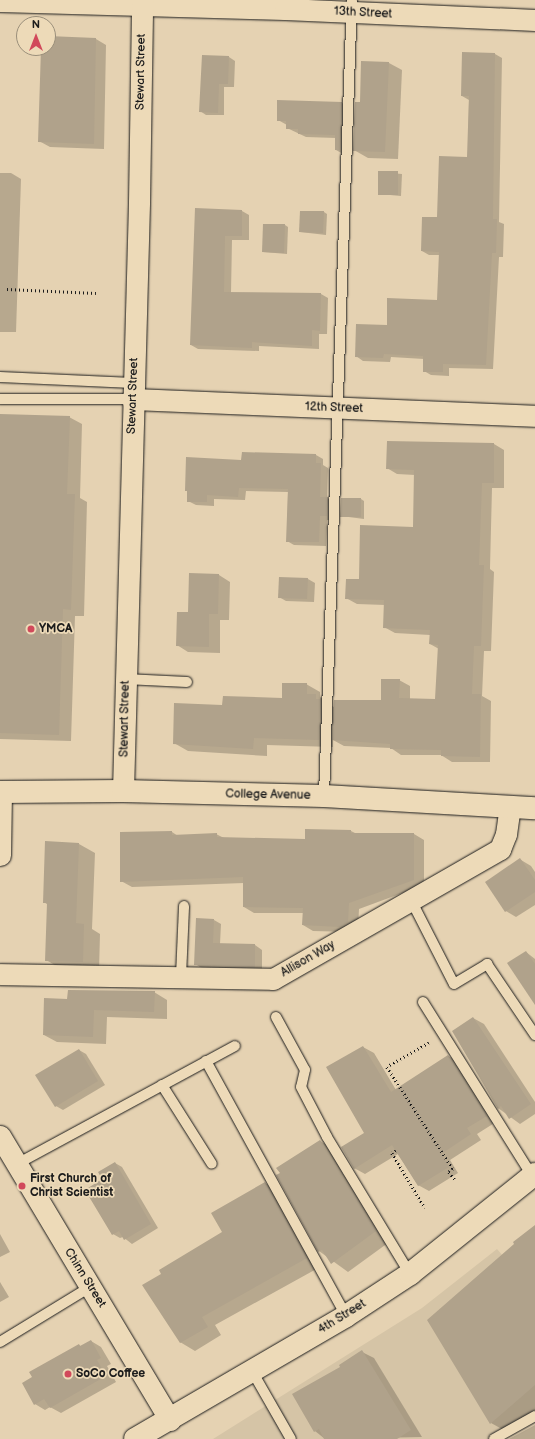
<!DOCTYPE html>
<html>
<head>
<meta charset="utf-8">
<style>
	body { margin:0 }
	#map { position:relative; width:535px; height:1439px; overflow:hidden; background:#e5d2b2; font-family:"Balsamiq Sans",sans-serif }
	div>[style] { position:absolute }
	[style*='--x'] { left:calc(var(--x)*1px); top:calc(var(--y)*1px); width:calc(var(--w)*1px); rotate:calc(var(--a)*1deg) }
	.built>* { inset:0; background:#d5c4a6 }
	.shadow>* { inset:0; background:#0003 }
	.building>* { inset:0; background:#b0a28b }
	.path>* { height:2.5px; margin-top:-1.25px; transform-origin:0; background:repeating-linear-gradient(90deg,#1c1c1c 0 1px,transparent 0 4px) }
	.roads { filter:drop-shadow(0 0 1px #1c1c1c) drop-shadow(0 0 1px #1c1c1c) }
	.lane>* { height:10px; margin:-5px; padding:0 5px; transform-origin:5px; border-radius:5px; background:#eddab8 }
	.street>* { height:21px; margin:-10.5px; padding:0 10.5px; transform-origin:10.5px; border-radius:10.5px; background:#eddab8 }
	.secondary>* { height:22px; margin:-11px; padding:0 11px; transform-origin:11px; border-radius:11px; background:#eddab8 }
	.dots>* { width:11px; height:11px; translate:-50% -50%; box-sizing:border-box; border:2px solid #eddab8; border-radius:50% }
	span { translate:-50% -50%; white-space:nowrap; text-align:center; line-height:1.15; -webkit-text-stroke:3.5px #eddab8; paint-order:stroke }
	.street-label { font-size:12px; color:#1c1c1c }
	.poi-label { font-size:12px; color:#1c1c1c; font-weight:700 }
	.left { translate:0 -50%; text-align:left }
	.north { position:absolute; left:16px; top:16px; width:40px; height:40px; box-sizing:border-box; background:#eddab8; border:1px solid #998e7a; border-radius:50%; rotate:0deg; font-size:11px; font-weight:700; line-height:16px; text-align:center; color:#1c1c1c }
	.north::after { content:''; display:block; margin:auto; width:14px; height:18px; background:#d1495b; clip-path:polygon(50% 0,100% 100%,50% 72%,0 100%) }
</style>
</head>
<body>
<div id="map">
	<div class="built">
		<i style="clip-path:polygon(497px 1249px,535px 1293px,535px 1411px,520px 1421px,489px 1439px,213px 1439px,422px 1308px)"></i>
	</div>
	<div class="shadow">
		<i style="clip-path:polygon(48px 37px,96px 39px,106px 45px,104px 149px,50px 147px,39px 141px,42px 48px,48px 48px)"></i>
		<i style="clip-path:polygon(495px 54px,502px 58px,499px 222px,504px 224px,503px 257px,499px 257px,493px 369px,449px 368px,449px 376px,431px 375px,424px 371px,424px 359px,391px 357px,390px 362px,363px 361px,356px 356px,388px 326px,438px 301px,440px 255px,429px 255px,422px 251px,468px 158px,469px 100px,462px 96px)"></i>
		<i style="clip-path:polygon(229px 57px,235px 61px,234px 87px,224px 87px,224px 115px,206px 115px,200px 111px)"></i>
		<i style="clip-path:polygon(389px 63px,402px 70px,398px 159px,368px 158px,354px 150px,361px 103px)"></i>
		<i style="clip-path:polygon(342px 103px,349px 107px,343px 154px,336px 150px,336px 138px,306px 137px,287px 128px,287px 125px,278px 120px)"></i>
		<i style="clip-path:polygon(379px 172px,402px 174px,401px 196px,379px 194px)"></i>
		<i style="clip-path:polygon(0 173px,11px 173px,21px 179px,16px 332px,0 332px)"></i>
		<i style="clip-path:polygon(196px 209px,242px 211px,249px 215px,249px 240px,232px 240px,231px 293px,321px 294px,328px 298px,327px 334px,319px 334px,319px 349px,259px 346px,259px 351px,198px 349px,191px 345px)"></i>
		<i style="clip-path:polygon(324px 212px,327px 214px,326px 235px,300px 232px)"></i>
		<i style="clip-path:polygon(285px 225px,288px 227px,287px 254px,263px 252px)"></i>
		<i style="clip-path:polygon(0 415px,69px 417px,82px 424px,80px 498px,87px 502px,84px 616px,75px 616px,71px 741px,0 739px)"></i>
		<i style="clip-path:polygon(494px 444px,504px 450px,504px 488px,492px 488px,490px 569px,494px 572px,491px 651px,484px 651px,482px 696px,491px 701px,490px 762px,452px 762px,441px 755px,401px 755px,391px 748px,344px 746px,333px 740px,333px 747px,267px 745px,267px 756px,188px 751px,174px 743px,223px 706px,282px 699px,306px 684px,320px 692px,320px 697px,335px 708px,382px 701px,399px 680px,410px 686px,410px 699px,436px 700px,439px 649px,430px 644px,430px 635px,395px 633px,384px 627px,385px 605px,357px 604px,346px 598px,360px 580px,414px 528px,415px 475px,397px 474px,387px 468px)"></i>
		<i style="clip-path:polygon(316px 455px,323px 459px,323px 465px,328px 468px,327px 498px,335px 503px,334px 520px,327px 520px,326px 546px,294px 545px,287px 541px,288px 492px,246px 491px,245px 500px,214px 499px,214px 506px,196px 505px,188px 501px,242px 461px)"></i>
		<i style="clip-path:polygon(361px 499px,364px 501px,364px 519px,341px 516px)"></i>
		<i style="clip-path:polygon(190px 574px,219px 575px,230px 582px,229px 620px,220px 620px,220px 653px,188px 652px,177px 645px,189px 613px)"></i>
		<i style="clip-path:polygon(280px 578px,308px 579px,315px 583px,314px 602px,286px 601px,279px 597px)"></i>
		<i style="clip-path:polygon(306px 830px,351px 831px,357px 834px,414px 834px,424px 840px,424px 885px,359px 909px,358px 928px,351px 932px,313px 931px,303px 925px,303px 913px,254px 913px,244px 907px,244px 883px,132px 887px,121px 881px,172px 832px,178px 836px,216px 834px,224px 838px,306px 840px)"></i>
		<i style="clip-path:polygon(79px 844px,95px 853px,92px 929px,100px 934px,99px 971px,62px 969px,46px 960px,48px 905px,44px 902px)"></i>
		<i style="clip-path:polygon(521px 860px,531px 866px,535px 872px,535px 905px,516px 917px,506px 911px)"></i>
		<i style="clip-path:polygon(214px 920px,221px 924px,220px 944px,255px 945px,262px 950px,262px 970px,202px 968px,195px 964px)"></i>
		<i style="clip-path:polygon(526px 952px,535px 959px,535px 1003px)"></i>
		<i style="clip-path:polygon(154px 992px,167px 1000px,167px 1019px,107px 1017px,106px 1044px,57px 1042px,44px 1035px,68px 1000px)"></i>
		<i style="clip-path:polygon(473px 1018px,484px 1024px,535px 1102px,535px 1114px,520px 1124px,498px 1108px)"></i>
		<i style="clip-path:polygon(363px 1047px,374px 1053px,396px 1090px,448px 1056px,459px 1062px,496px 1122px,477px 1134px,481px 1140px,450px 1160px,458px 1173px,429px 1191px,418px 1185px,398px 1154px,365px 1174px,354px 1168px,366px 1133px)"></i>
		<i style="clip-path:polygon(79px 1050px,86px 1054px,105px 1085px,63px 1110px,56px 1106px)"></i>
		<i style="clip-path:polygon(320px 1141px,336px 1150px,392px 1240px,348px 1272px,319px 1251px)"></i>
		<i style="clip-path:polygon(115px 1163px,122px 1167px,158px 1228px,132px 1244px,123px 1237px,120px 1238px,113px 1234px,103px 1180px)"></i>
		<i style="clip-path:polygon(265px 1183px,279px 1191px,320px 1267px,215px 1325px,221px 1335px,195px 1351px,180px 1342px,224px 1233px)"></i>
		<i style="clip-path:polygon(535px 1227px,535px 1420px,511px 1434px,491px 1423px)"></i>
		<i style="clip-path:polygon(0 1234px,10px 1252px,0 1257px)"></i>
		<i style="clip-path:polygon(0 1282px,9px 1297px,0 1302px)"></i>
		<i style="clip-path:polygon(91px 1341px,101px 1347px,111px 1364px,107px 1366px,116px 1382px,61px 1413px,50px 1407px,45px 1410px,35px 1404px,79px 1345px,82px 1347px)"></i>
		<i style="clip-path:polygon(362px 1352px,374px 1358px,422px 1437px,325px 1439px,315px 1431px,342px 1367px)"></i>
		<i style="clip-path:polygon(535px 1425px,535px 1439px,509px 1439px)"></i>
	</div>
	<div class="building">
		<i style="clip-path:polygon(48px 36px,96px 38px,94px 144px,38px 142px,41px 48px,48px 48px)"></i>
		<i style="clip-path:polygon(462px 52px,495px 53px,493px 219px,497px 219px,496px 253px,492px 253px,486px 365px,443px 364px,443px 372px,423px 372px,423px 356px,384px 354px,383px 358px,355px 357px,356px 324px,387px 325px,387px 298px,437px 300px,439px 252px,421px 251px,422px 217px,437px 217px,439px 156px,467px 157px,469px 96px,461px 96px)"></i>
		<i style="clip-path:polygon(202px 55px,229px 56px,228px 84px,219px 84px,218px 113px,199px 112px)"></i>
		<i style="clip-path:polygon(361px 61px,389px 62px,385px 152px,353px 151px,355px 102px,360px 102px)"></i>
		<i style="clip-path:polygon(277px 100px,342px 102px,340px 150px,335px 150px,335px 135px,298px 134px,298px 129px,286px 129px,286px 121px,277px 121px)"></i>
		<i style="clip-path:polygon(378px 171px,398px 171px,398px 195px,378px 195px)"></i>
		<i style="clip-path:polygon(195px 208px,242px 210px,242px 236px,225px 236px,224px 292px,321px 293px,320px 331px,312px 330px,312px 346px,252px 342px,252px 348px,190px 345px)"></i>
		<i style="clip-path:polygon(300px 211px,324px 211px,323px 233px,299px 232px)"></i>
		<i style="clip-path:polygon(263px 224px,285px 224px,284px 253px,262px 252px)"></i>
		<i style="clip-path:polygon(0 414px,70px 416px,67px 494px,75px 494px,71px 610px,63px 609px,59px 735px,0 733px)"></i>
		<i style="clip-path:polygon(387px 441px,494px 443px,494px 483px,482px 483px,479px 565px,484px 565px,481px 646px,474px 646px,472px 694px,481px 694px,480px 757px,441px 756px,441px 750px,390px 749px,390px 744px,332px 740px,334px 700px,381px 700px,381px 679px,400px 679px,399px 698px,435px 699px,438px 645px,429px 644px,430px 630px,383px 628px,384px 600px,345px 599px,346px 579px,359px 579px,360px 525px,413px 527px,414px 470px,386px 469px)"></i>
		<i style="clip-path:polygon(242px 452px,316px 454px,316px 463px,321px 463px,320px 497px,328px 497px,327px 516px,320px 516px,319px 542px,286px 542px,288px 489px,239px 488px,238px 497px,207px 495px,207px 502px,187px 502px,187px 491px,185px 491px,186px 457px,241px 460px)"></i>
		<i style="clip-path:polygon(341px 498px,361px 498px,361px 517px,340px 517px)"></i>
		<i style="clip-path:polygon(189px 573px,219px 574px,218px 614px,209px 614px,209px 647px,176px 646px,177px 612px,188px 612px)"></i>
		<i style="clip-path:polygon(279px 577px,308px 578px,307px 599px,278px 598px)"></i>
		<i style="clip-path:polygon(282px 683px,307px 683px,307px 694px,316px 694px,316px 699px,321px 699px,319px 740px,254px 738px,253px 749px,173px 744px,174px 703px,222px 705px,223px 696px,282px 698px)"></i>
		<i style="clip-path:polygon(305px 829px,351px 830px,351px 833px,414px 833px,414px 880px,349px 903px,348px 922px,340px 927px,302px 925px,303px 908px,243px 907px,243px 877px,120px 882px,120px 832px,172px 831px,172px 835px,217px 833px,217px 837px,305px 839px)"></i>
		<i style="clip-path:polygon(45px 841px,79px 843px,76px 923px,84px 924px,83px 962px,45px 961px,47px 903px,43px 903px)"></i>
		<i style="clip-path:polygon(520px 858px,535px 880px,535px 892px,505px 912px,485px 882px)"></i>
		<i style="clip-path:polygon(196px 918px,214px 919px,213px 943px,255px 944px,255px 967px,194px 965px)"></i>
		<i style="clip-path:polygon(526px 951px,535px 964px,535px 1005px,507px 963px)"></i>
		<i style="clip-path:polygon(68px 990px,155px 991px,154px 1012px,94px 1010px,93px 1037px,43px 1035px,44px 998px,67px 999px)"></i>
		<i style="clip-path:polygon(473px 1017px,531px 1104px,509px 1119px,501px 1106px,498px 1109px,452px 1031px)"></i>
		<i style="clip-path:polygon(363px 1046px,391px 1092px,448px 1055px,487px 1116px,467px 1128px,471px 1134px,441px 1154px,449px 1167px,418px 1186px,392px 1145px,354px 1169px,341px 1147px,364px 1133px,326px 1067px)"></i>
		<i style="clip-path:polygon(79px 1049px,98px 1081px,55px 1107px,35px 1075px)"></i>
		<i style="clip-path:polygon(320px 1140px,376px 1231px,331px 1264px,322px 1250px,318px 1252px,276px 1175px,280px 1173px,276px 1168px)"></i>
		<i style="clip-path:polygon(115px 1162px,151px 1224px,124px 1240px,119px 1231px,112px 1235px,85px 1190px,102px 1179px,98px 1172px)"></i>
		<i style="clip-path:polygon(265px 1182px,307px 1258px,202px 1317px,208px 1327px,180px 1343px,142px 1285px,161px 1274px,159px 1270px,222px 1232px,211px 1213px)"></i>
		<i style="clip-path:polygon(535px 1225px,535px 1385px,490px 1424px,427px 1320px,514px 1244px,513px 1242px)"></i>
		<i style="clip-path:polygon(91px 1340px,101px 1358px,97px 1360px,106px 1376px,50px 1408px,44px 1399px,34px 1405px,22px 1383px,32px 1377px,29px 1372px,79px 1344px,80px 1346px)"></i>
		<i style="clip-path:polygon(362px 1350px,411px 1430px,397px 1439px,324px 1439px,319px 1429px,314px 1432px,292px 1394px,340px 1367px,339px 1365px)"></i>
	</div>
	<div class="path">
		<i style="--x:7;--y:289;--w:89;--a:2.6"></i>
		<i style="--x:429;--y:1043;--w:48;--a:150.3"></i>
		<i style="--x:387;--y:1067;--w:121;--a:57.1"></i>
		<i style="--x:453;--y:1169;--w:5;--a:143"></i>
		<i style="--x:449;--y:1172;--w:11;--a:52"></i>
		<i style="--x:396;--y:1151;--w:4;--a:153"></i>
		<i style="--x:392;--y:1153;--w:64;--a:59"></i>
	</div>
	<div class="roads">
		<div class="lane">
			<i style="--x:0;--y:377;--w:133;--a:2.6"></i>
			<i style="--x:0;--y:399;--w:132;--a:0"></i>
			<i style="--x:125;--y:679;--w:62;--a:2.8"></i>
			<i style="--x:324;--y:796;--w:796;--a:-87.99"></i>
			<i style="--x:411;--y:900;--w:94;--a:62.9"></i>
			<i style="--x:454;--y:984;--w:39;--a:-31"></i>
			<i style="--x:487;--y:964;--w:86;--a:55.9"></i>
			<i style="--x:181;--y:976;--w:70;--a:-87.5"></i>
			<i style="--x:423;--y:1002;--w:205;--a:57.9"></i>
			<i style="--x:276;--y:1017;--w:60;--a:61.3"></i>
			<i style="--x:305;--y:1070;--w:17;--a:103"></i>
			<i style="--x:301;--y:1087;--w:56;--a:62.5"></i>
			<i style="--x:327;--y:1137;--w:160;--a:58.8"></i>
			<i style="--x:206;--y:1061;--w:291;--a:61.2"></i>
			<i style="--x:162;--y:1085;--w:93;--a:57.7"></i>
			<i style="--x:15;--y:1165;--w:250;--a:-28.4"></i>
			<i style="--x:0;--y:1342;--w:105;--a:-31.4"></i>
			<i style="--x:252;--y:1371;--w:78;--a:60.2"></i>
			<i style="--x:494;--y:1439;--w:47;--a:-29.3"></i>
		</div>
		<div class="street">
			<i style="--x:0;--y:1;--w:285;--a:1.6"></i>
			<i style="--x:285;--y:9;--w:250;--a:2.5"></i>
			<i style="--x:132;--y:399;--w:403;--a:2.4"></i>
			<i style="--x:123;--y:791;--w:589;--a:-88.44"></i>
			<i style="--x:139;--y:202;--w:202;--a:-89.1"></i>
			<i style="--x:0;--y:855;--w:63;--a:-89.1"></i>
			<i style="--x:0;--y:974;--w:273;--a:1"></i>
			<i style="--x:273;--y:979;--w:262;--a:-29.8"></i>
			<i style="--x:500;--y:849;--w:16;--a:-68"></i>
			<i style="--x:506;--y:834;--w:27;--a:-82"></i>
			<i style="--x:0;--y:1136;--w:331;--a:59.1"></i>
		</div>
		<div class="secondary">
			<i style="--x:0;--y:792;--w:123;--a:-0.5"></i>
			<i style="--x:123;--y:791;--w:201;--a:1.4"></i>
			<i style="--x:324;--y:796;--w:211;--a:3.3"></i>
			<i style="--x:135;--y:1439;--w:244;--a:-30.2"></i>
			<i style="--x:346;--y:1316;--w:77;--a:-33.3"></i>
			<i style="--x:410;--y:1274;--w:160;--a:-38.7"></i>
		</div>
	</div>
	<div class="dots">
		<i style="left:31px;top:629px;background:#d1495b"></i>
		<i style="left:22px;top:1186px;background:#d1495b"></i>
		<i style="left:68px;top:1374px;background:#d1495b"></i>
	</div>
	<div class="street-label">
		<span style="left:363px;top:13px;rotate:3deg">13th Street</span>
		<span style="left:141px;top:72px;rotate:-89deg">Stewart Street</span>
		<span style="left:133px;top:396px;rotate:-88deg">Stewart Street</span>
		<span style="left:334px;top:408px;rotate:2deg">12th Street</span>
		<span style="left:125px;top:719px;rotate:-89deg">Stewart Street</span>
		<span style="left:268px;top:795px;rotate:1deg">College Avenue</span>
		<span style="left:308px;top:959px;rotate:-30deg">Allison Way</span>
		<span style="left:85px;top:1278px;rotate:58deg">Chinn Street</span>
		<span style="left:342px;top:1317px;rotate:-32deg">4th Street</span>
	</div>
	<div class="poi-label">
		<span class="left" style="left:39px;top:629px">YMCA</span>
		<span class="left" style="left:30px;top:1186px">First Church of<br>Christ Scientist</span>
		<span class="left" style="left:76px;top:1374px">SoCo Coffee</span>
	</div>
	<div class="north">N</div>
</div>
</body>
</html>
